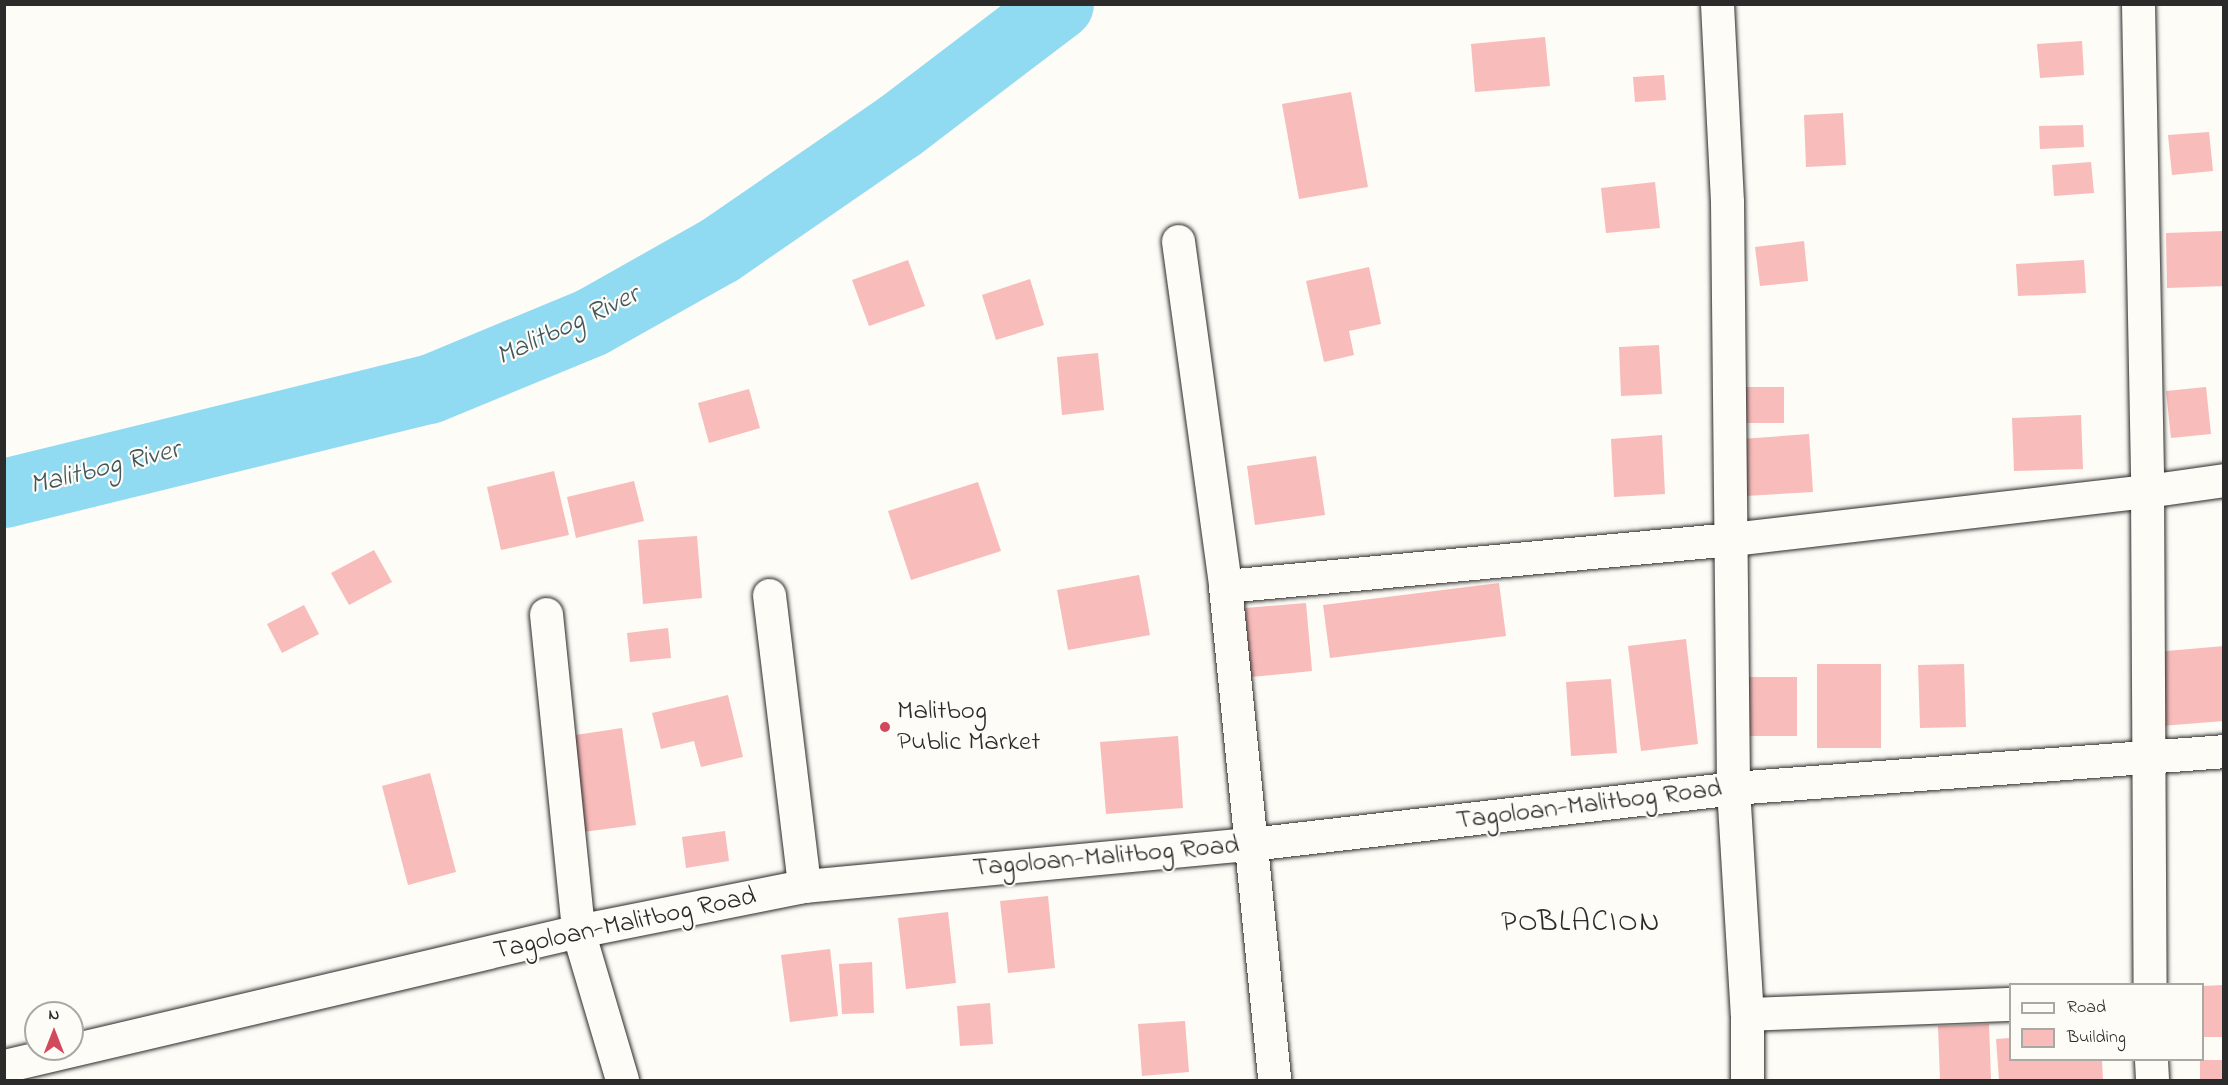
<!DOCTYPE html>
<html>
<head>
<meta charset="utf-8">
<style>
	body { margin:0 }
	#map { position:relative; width:2228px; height:1085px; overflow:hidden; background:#fdfcf7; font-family:"Indie Flower",sans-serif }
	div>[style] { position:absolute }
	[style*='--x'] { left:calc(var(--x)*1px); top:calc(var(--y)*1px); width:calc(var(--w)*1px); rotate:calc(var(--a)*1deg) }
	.river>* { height:69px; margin:-34.5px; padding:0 34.5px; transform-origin:34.5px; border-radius:34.5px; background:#91dbf2 }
	.building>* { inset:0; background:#f8bcba }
	.roads { filter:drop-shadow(0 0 2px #2b2b2b) drop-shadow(0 0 2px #2b2b2b) }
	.street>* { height:33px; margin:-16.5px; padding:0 16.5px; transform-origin:16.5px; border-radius:16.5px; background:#fdfcf7 }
	.secondary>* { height:33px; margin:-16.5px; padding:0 16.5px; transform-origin:16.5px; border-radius:16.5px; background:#fdfcf7 }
	.dots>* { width:16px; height:16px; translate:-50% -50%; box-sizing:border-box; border:3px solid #fdfcf7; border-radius:50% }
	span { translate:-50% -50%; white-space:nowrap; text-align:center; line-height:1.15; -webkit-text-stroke:4.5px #fdfcf7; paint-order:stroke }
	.poi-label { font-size:27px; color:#2b2b2b }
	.left { translate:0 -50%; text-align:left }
	.street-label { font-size:27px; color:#2b2b2b }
	.water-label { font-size:28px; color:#44575d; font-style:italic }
	.quarter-label { font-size:30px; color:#2b2b2b; letter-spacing:1.5px }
	.frame { position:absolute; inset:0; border:6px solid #2b2b2b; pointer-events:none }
	.legend { position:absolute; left:2009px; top:983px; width:195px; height:78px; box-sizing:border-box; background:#fdfcf7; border:2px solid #a9a8a5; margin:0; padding:8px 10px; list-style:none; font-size:18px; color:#2b2b2b }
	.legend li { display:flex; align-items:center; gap:12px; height:30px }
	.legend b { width:30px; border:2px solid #a9a8a5 }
	.north { position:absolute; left:24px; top:1001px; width:60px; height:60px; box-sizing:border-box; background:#fdfcf7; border:2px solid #a9a8a5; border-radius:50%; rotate:0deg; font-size:16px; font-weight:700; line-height:24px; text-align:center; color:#2b2b2b }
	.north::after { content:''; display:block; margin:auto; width:21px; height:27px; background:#d1495b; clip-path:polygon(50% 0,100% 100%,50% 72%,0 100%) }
</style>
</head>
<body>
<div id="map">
	<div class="river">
		<i style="--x:4;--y:493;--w:438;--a:-13.8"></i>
		<i style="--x:429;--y:389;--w:175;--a:-22.5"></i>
		<i style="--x:591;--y:322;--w:147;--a:-29.4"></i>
		<i style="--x:719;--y:250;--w:219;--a:-34.6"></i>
		<i style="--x:899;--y:126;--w:201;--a:-37.3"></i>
	</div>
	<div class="building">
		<i style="clip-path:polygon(1545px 37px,1550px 86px,1475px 92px,1471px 44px)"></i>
		<i style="clip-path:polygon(2082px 41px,2084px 75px,2040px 78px,2037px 44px)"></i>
		<i style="clip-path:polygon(1664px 75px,1666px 100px,1635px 102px,1633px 77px)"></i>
		<i style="clip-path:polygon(1351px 92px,1368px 187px,1299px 199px,1282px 104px)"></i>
		<i style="clip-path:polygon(1843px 113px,1846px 165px,1806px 167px,1804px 115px)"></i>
		<i style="clip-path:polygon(2083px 125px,2084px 147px,2040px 149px,2039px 126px)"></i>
		<i style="clip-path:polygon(2209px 132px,2213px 171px,2172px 175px,2168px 135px)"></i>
		<i style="clip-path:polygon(2091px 162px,2094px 193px,2054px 196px,2052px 165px)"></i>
		<i style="clip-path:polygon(1655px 182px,1660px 228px,1606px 233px,1601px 188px)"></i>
		<i style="clip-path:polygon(2224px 231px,2224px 286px,2167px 288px,2166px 233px)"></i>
		<i style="clip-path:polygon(1804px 241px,1808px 281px,1760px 286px,1755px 247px)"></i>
		<i style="clip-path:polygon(908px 260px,925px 306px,869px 326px,852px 280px)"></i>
		<i style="clip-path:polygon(2084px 260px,2086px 293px,2018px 296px,2016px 264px)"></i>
		<i style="clip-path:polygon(1369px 267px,1381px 324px,1349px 331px,1354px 355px,1324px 362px,1306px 281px)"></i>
		<i style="clip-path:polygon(1030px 279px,1044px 325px,996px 340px,982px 295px)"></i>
		<i style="clip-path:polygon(1659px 345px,1662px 394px,1621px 396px,1619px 347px)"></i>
		<i style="clip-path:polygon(1098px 353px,1104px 410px,1062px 415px,1057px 357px)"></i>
		<i style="clip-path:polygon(1738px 387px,1784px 387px,1784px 423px,1738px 423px)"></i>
		<i style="clip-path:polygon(2206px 387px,2211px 434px,2171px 438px,2166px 391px)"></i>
		<i style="clip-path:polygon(749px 389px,760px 428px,709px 443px,698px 403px)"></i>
		<i style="clip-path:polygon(2081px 415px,2083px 469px,2014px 471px,2012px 418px)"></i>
		<i style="clip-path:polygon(1809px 434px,1813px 492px,1745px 496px,1741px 439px)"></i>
		<i style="clip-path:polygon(1662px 435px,1665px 494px,1614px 497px,1611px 439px)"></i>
		<i style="clip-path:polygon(1316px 456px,1325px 515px,1255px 525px,1247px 466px)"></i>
		<i style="clip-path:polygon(554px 471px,569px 535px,501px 550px,487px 487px)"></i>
		<i style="clip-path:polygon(634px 481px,644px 521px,576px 538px,567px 497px)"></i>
		<i style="clip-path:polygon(978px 482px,1001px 551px,911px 580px,888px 511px)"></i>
		<i style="clip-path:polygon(697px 536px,702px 598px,643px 604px,638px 540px)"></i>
		<i style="clip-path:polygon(374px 550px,392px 582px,349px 605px,331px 573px)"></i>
		<i style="clip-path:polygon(1139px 575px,1150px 635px,1068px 650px,1057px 590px)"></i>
		<i style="clip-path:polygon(1499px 583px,1506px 636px,1330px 658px,1323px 605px)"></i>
		<i style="clip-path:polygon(1306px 603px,1312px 671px,1251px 677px,1245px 608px)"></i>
		<i style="clip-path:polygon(304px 605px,319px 634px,282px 653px,267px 624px)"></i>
		<i style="clip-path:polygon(668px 628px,671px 658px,630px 662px,627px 633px)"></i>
		<i style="clip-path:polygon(1686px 639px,1698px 744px,1641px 751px,1628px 646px)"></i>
		<i style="clip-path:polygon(2224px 646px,2224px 721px,2161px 726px,2155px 652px)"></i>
		<i style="clip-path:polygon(1817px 664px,1881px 664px,1881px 748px,1817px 748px)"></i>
		<i style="clip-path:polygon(1964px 664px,1966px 727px,1920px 728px,1918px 665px)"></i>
		<i style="clip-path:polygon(1742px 677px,1797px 677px,1797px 736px,1742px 736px)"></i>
		<i style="clip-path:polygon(1611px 679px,1617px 753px,1571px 756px,1566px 682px)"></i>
		<i style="clip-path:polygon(728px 695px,743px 757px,701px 767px,694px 741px,661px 749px,652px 713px)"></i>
		<i style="clip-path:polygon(622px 728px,636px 825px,583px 832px,569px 736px)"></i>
		<i style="clip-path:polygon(1178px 736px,1183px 808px,1106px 814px,1100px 742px)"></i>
		<i style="clip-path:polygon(430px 773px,456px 872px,408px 885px,382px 786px)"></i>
		<i style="clip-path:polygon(725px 831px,729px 861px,686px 868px,682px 837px)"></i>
		<i style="clip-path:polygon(1048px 896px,1055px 968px,1008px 973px,1000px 901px)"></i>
		<i style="clip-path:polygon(948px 912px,956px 983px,906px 989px,898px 918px)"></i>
		<i style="clip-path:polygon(830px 949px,838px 1016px,790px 1022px,781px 955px)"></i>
		<i style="clip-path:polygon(872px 962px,874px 1013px,842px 1014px,839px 964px)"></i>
		<i style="clip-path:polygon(2224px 985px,2224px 1037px,2202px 1037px,2202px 986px)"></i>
		<i style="clip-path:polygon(990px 1003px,993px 1044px,960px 1046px,957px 1006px)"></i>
		<i style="clip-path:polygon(1185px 1021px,1189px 1072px,1142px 1076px,1138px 1024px)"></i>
		<i style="clip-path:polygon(1989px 1024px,1991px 1080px,1940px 1080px,1938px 1026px)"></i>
		<i style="clip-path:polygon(2010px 1038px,2010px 1060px,2102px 1060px,2103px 1080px,1999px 1080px,1996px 1039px)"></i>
		<i style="clip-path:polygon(2200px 1060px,2224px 1060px,2224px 1080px,2200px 1080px)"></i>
	</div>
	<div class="roads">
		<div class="street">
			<i style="--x:1717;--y:4;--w:198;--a:87.1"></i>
			<i style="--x:1727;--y:202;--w:586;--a:89.41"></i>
			<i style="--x:1733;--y:788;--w:226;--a:86.5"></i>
			<i style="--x:1747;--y:1014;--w:66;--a:90"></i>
			<i style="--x:2138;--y:4;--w:487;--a:88.9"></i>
			<i style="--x:2147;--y:491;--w:493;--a:89.7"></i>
			<i style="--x:1178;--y:241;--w:348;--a:82.2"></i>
			<i style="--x:1225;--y:586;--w:496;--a:84.3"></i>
			<i style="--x:1225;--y:586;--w:509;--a:-5.3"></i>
			<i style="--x:1732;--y:539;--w:418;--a:-6.6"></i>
			<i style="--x:2147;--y:491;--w:78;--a:-8.1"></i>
			<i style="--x:769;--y:595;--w:293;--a:83.1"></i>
			<i style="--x:546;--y:614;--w:319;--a:84.2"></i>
			<i style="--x:578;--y:931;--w:155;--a:73.5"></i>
			<i style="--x:1747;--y:1014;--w:263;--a:-2.2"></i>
			<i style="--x:2151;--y:1060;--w:20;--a:87"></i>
		</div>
		<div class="secondary">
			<i style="--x:4;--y:1066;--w:590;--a:-13.23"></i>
			<i style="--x:578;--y:931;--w:230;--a:-11.3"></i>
			<i style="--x:804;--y:886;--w:449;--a:-5.4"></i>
			<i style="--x:1251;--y:844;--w:485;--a:-6.6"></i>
			<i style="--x:1733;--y:788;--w:492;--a:-4.3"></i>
		</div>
	</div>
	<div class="dots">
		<i style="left:885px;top:727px;background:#d1495b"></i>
	</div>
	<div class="poi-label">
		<span class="left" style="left:897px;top:727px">Malitbog<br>Public Market</span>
	</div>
	<div class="street-label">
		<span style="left:1589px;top:805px;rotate:-7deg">Tagoloan-Malitbog Road</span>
		<span style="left:1106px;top:857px;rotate:-5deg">Tagoloan-Malitbog Road</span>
		<span style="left:625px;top:924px;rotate:-12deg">Tagoloan-Malitbog Road</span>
	</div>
	<div class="water-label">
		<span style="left:568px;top:327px;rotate:-25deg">Malitbog River</span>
		<span style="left:105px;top:469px;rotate:-14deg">Malitbog River</span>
	</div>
	<div class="quarter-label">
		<span style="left:1581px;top:923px">POBLACION</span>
	</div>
	<div class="frame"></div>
	<ul class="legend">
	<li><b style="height:8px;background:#fdfcf7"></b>Road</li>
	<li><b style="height:16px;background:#f8bcba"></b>Building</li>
	</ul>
	<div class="north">N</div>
</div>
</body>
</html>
